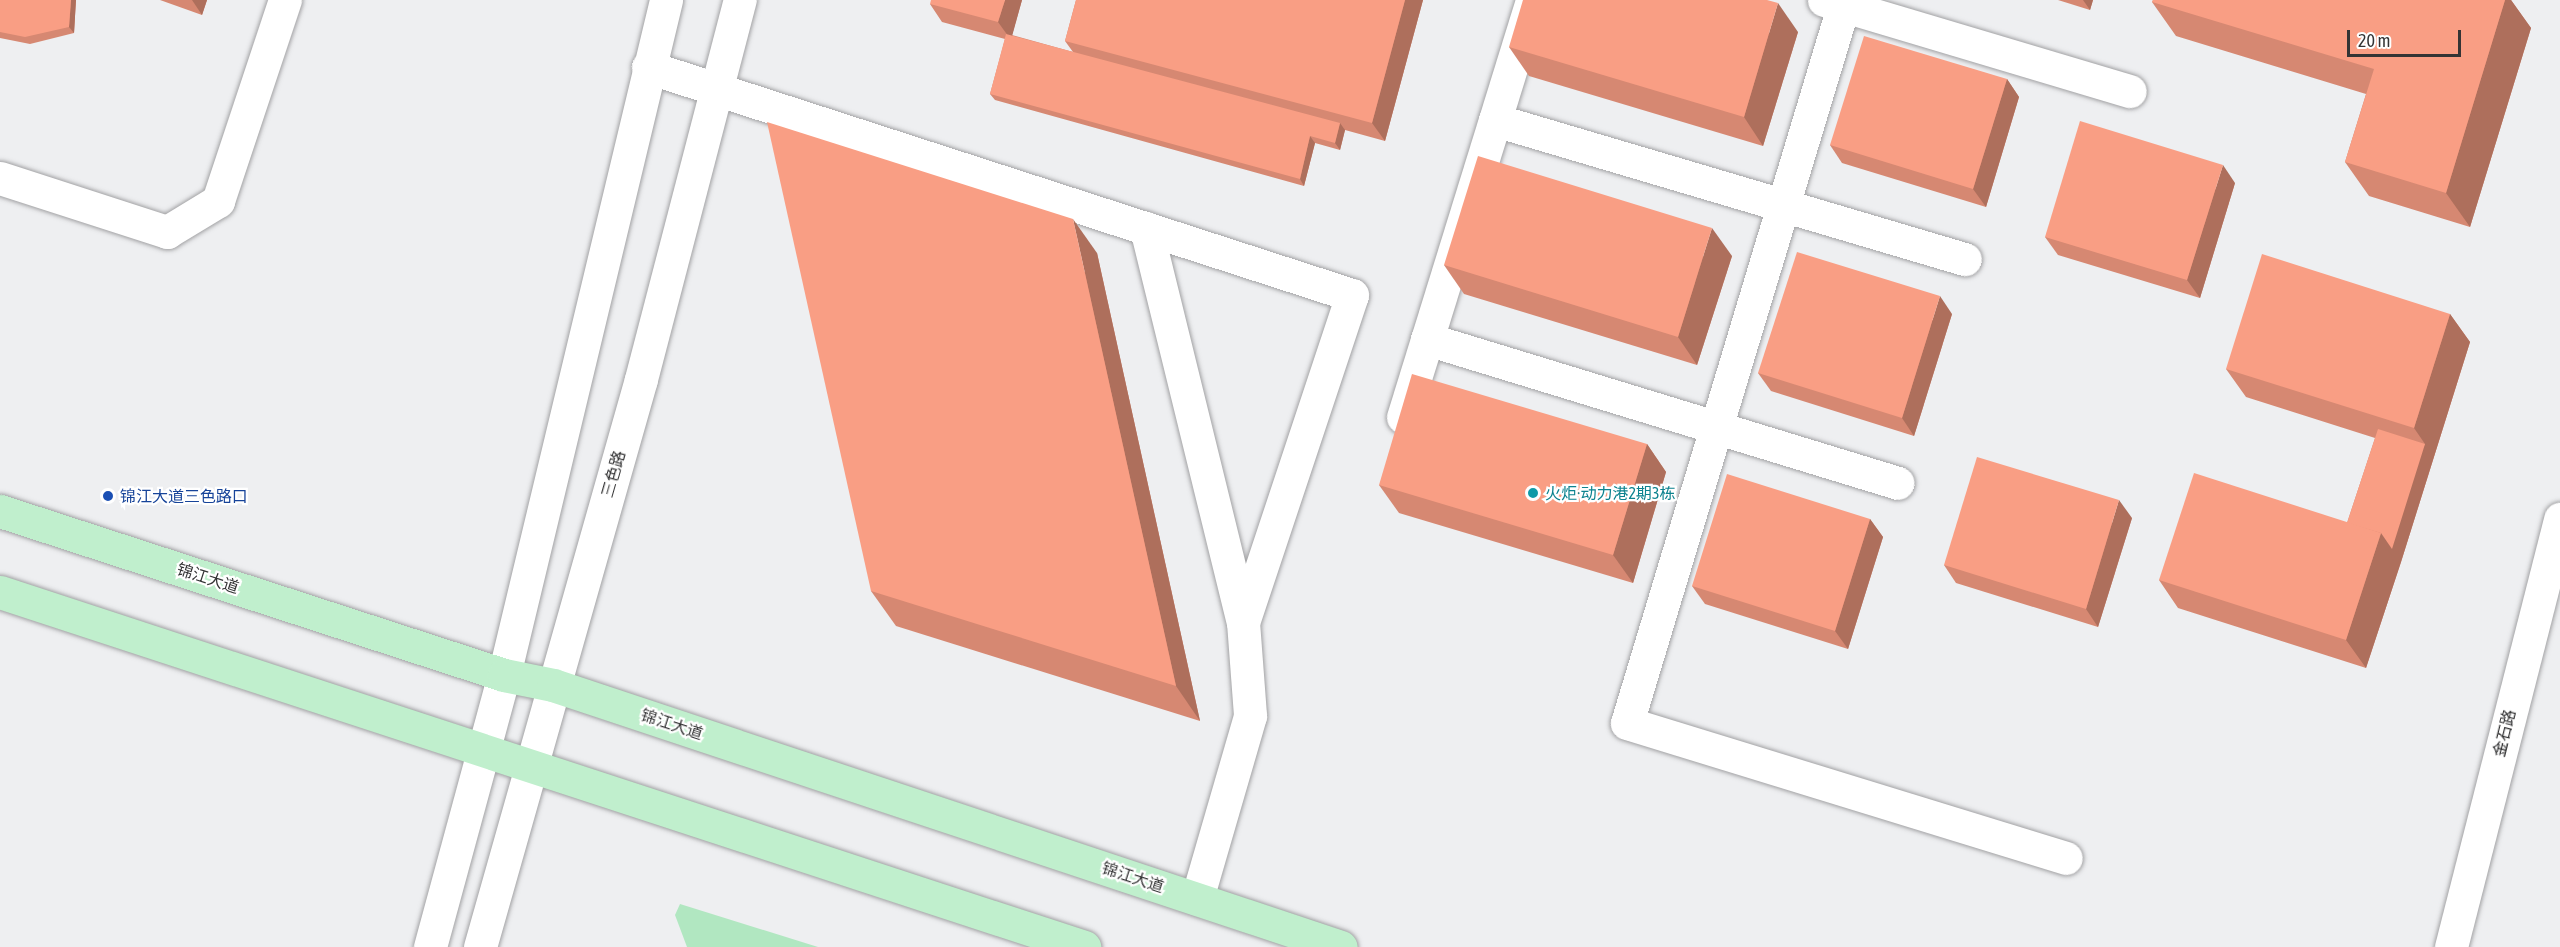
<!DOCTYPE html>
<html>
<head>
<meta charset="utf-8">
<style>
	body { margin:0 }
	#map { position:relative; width:2560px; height:947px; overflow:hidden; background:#eeeff1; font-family:"Asap Condensed","Noto Sans SC",sans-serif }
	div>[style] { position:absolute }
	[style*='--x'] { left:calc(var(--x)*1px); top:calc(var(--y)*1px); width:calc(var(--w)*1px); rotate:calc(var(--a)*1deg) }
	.green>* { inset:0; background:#b1e7c1 }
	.roads { filter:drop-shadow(0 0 2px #a2a2a4) drop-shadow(0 0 2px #a2a2a4) }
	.minor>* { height:33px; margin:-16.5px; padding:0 16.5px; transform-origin:16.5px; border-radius:16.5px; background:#fff }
	.major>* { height:33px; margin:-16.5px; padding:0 16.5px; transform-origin:16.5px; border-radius:16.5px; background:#c0efcd }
	.wall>* { inset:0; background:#d68872 }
	.shaded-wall>* { inset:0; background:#ae6f5c }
	.building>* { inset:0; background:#f99e84 }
	.dots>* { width:16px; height:16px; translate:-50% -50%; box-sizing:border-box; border:3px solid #fff; border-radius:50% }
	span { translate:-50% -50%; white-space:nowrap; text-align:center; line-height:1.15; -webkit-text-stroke:4.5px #fff; paint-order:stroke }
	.street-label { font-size:16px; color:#343435 }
	.culture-label { font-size:16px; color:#0d838f }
	.left { translate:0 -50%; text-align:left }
	.transit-label { font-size:16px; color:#164399 }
	.scale { position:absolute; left:2347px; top:30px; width:114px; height:27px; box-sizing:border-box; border:3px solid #343435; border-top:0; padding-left:8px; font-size:18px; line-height:21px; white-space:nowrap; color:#343435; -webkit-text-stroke:4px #fff; paint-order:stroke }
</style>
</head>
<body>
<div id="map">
	<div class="green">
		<i style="clip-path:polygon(680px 904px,818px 947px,687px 947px,675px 915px)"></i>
	</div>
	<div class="roads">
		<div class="minor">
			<i style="--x:1824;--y:0;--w:319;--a:16.6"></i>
			<i style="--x:1845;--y:0;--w:755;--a:106.78"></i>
			<i style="--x:1627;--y:723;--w:459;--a:17.1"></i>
			<i style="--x:648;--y:67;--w:740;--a:17.95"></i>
			<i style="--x:1352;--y:295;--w:345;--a:108.4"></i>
			<i style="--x:1243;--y:622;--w:94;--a:85.7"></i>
			<i style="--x:1250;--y:716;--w:190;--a:106.2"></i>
			<i style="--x:1495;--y:120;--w:490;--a:16.5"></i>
			<i style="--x:0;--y:178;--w:176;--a:17.9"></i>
			<i style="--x:167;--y:232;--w:60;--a:-31.3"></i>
			<i style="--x:218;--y:201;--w:212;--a:-71.6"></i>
			<i style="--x:1146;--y:228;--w:406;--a:76.2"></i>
			<i style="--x:1427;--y:339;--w:492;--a:17"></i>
			<i style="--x:1403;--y:417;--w:436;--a:-72.8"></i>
			<i style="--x:430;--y:947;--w:282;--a:-74.8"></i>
			<i style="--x:504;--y:675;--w:694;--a:-76.5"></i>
			<i style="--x:480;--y:947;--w:590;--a:-74.17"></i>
			<i style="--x:641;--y:379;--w:392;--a:-75.4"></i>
			<i style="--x:2451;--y:947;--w:442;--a:-75.7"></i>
		</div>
		<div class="major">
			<i style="--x:0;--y:511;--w:530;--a:18.02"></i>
			<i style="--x:504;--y:675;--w:50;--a:11.5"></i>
			<i style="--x:553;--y:685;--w:830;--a:18.39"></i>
			<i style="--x:0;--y:592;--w:1141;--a:18.13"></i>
		</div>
	</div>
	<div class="wall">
		<i style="clip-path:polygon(0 0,76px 0,74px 33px,30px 44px,0 38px)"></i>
		<i style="clip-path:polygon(160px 0,207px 0,202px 15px)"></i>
		<i style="clip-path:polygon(1022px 0,1012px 35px,1073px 52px,1065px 41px,1076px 0,1423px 0,1385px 141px,1345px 130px,1340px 150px,1315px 143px,1304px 186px,995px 100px,990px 94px,1005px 39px,942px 22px,930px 4px)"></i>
		<i style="clip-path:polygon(2058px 0,2093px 0,2090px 10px)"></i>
		<i style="clip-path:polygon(2153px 0,2511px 0,2531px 28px,2470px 227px,2369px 196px,2345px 162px,2366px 94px,2176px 36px,2152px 2px)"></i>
		<i style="clip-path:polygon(1798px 32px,1763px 146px,1529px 76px,1509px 47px)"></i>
		<i style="clip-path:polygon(2007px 79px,2019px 97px,1986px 207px,1842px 163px,1830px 145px)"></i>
		<i style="clip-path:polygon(2235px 183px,2200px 298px,2058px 255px,2045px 237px)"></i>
		<i style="clip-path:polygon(1097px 253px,1200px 721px,896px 626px,871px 591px)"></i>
		<i style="clip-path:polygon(1732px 256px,1697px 365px,1464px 294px,1444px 265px)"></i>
		<i style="clip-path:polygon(1952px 314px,1914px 436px,1771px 391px,1758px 373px)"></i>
		<i style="clip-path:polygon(2450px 314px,2470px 342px,2401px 562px,2366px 668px,2178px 608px,2159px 580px,2347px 523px,2375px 438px,2246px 397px,2226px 369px)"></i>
		<i style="clip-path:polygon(1647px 444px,1666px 472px,1633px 583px,1399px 513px,1379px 485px)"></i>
		<i style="clip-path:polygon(2132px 518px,2098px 627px,1956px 583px,1944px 565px)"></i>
		<i style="clip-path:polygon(1870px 519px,1883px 537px,1848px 649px,1705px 604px,1692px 586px)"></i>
	</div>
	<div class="shaded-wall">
		<i style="clip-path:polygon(71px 0,76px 0,74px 33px,69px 27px)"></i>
		<i style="clip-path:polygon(192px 0,207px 0,202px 15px)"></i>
		<i style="clip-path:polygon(1005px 0,1022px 0,1011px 40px,998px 22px)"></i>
		<i style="clip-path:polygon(1405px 0,1423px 0,1385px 141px,1372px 123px)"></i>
		<i style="clip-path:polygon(2083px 0,2093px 0,2090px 10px)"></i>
		<i style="clip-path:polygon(2505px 0,2511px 0,2531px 28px,2470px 227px,2446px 193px)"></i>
		<i style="clip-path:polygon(1778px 3px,1798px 32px,1763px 146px,1744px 117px)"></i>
		<i style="clip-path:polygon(2007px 79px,2019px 97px,1986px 207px,1973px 189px)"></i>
		<i style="clip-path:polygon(1340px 123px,1345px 130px,1340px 150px,1335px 143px)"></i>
		<i style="clip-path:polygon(1310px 136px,1315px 143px,1304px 186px,1300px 179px)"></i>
		<i style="clip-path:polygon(2223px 165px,2235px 183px,2200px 298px,2187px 280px)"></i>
		<i style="clip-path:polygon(1073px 219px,1097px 253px,1200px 721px,1176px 686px)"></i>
		<i style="clip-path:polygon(1712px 228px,1732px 256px,1697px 365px,1678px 337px)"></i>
		<i style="clip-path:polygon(1940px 296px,1952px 314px,1914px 436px,1902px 418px)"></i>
		<i style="clip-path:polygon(2450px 314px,2470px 342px,2401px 562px,2366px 668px,2346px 640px,2381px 533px,2425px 444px,2414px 428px)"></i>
		<i style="clip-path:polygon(1647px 444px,1666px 472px,1633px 583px,1613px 555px)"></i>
		<i style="clip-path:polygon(2119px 500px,2132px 518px,2098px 627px,2086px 609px)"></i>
		<i style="clip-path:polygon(1870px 519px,1883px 537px,1848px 649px,1835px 631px)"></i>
	</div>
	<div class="building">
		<i style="clip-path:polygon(0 0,71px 0,69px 27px,25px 37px,0 32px)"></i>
		<i style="clip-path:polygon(931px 0,1005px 0,998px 22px,930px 4px)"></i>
		<i style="clip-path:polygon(1076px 0,1405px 0,1372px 123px,1065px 41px)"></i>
		<i style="clip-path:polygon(1523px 0,1767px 0,1778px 3px,1744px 117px,1509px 47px)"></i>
		<i style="clip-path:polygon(2153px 0,2505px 0,2446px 193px,2345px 162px,2374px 69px,2152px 2px)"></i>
		<i style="clip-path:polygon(1006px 34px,1340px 123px,1335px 143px,1310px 136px,1300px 179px,990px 94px)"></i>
		<i style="clip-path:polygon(1864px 36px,2007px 79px,1973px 189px,1830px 145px)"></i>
		<i style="clip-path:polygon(2080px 121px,2223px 165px,2187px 280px,2045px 237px)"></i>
		<i style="clip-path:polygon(767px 122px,1073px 219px,1176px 686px,871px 591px)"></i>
		<i style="clip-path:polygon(1478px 156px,1712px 228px,1678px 337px,1444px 265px)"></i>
		<i style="clip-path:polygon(1797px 252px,1940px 296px,1902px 418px,1758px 373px)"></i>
		<i style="clip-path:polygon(2262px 254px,2450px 314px,2414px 428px,2226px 369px)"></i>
		<i style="clip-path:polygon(1412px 374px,1647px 444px,1613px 555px,1379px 485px)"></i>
		<i style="clip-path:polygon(2378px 429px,2425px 444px,2392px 549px,2381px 533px,2347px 523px)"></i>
		<i style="clip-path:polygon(1977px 457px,2119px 500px,2086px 609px,1944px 565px)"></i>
		<i style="clip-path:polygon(2194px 473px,2381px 533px,2346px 640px,2159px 580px)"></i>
		<i style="clip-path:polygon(1727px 474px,1870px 519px,1835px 631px,1692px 586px)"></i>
	</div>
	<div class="dots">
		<i style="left:1533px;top:493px;background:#0f9aa8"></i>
		<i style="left:108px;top:496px;background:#1a4fb4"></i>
	</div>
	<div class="street-label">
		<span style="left:613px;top:474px;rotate:-74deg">三色路</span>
		<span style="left:208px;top:578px;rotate:18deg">锦江大道</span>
		<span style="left:672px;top:724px;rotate:18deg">锦江大道</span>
		<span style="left:2504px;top:733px;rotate:-76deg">金石路</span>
		<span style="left:1133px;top:877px;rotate:18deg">锦江大道</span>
	</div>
	<div class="culture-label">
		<span class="left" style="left:1545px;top:493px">火炬·动力港2期3栋</span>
	</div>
	<div class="transit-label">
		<span class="left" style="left:120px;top:496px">锦江大道三色路口</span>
	</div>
	<div class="scale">20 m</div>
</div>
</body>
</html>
